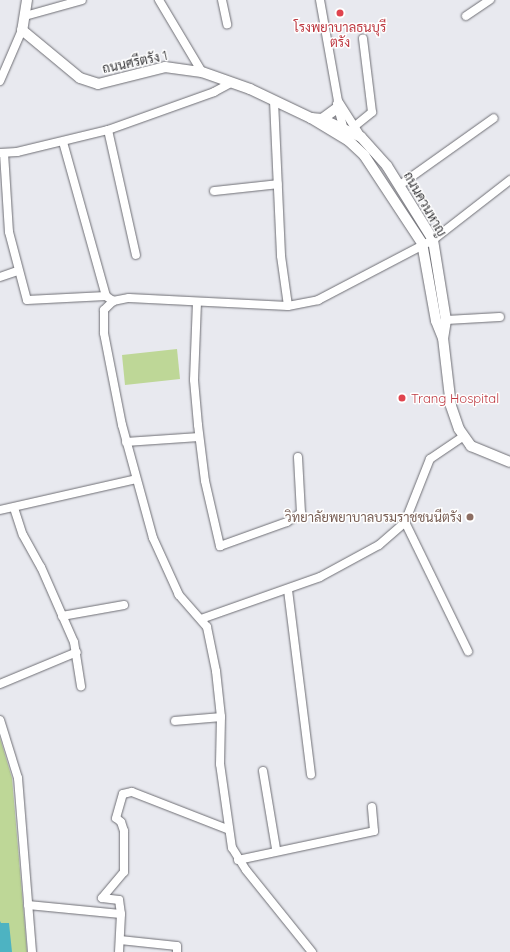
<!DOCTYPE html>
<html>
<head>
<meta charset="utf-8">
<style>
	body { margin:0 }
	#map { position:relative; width:510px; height:952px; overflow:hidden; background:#e8e9ef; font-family:Quicksand,Sarabun,sans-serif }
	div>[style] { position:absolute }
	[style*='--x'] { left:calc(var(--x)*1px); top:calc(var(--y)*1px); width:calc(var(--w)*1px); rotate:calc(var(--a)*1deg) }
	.green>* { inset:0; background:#bed797 }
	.water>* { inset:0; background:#4db3c2 }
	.roads { filter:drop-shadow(0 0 1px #6e6e74) drop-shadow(0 0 1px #6e6e74) }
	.minor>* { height:8px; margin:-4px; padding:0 4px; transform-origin:4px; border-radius:4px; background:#fff }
	.major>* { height:10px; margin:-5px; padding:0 5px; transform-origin:5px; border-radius:5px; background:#fff }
	.dots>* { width:11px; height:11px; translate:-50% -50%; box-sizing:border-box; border:2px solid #fff; border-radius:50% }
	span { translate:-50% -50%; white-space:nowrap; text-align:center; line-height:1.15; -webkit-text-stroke:3px #fff; paint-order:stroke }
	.health-label { font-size:13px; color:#be3a42 }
	.left { translate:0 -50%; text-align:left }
	.street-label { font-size:13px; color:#343437 }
	.education-label { font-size:13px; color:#785e54 }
	.right { translate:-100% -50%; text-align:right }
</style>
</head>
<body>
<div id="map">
	<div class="green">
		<i style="clip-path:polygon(177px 349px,180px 379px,125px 385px,122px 355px)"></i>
		<i style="clip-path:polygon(0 738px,12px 778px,27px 952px,0 952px)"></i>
	</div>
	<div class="water">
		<i style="clip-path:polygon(0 921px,1px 923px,9px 923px,12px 952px,0 952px)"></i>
	</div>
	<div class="roads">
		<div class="minor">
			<i style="--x:159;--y:0;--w:84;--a:59.2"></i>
			<i style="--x:222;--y:0;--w:25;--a:78"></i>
			<i style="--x:320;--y:0;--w:103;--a:79.9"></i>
			<i style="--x:338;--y:101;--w:43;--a:57.4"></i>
			<i style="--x:25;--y:16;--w:59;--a:-15.7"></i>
			<i style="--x:466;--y:16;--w:29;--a:-34"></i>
			<i style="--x:0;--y:81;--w:56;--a:-66.7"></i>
			<i style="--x:274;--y:101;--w:155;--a:87.4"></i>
			<i style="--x:281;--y:256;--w:50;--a:82"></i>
			<i style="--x:337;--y:104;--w:28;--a:75"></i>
			<i style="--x:355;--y:126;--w:22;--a:-39"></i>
			<i style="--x:372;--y:112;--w:74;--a:-97"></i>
			<i style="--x:108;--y:130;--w:128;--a:77.4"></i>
			<i style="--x:63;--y:142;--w:160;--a:74.4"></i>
			<i style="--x:0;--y:153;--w:17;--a:-3"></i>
			<i style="--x:17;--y:152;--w:94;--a:-13.6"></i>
			<i style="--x:108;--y:130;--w:113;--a:-19.7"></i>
			<i style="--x:214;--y:92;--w:19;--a:-28"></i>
			<i style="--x:4;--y:153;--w:79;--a:86.4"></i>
			<i style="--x:9;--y:232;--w:70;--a:75.2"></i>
			<i style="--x:27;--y:300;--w:79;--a:-2.9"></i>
			<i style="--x:106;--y:296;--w:9;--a:36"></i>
			<i style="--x:400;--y:185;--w:115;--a:-35.5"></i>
			<i style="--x:214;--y:191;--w:64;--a:-6.2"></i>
			<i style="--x:0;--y:277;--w:18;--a:-19"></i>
			<i style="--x:197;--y:302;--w:78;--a:92.2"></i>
			<i style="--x:194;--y:380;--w:45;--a:84.9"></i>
			<i style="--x:198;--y:425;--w:56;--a:82.9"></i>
			<i style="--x:205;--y:481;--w:67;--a:77"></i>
			<i style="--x:220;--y:546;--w:71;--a:-19.7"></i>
			<i style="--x:287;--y:522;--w:17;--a:-33"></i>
			<i style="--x:301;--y:513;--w:56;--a:-93.1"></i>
			<i style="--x:446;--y:320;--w:54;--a:-3.2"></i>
			<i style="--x:126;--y:442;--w:73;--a:-3.9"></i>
			<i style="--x:14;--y:508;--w:28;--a:72"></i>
			<i style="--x:23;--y:535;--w:37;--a:61"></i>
			<i style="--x:41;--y:567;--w:82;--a:66.3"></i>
			<i style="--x:74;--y:642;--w:45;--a:81"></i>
			<i style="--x:0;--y:510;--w:139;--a:-12.8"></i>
			<i style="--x:405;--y:522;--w:144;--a:64"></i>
			<i style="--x:288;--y:590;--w:186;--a:82.9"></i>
			<i style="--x:62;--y:616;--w:63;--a:-10.1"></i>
			<i style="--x:201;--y:619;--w:126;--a:-19.4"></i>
			<i style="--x:320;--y:577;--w:67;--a:-28.5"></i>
			<i style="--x:379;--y:545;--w:35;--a:-41"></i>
			<i style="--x:405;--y:522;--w:68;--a:-68.4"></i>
			<i style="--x:430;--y:459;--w:41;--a:-34.1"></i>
			<i style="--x:0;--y:684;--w:83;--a:-22.6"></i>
			<i style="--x:0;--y:720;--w:61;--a:72.8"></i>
			<i style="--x:18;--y:778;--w:175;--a:85.4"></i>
			<i style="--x:175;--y:721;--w:46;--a:-5"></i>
			<i style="--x:263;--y:771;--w:79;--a:80.5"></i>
			<i style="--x:238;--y:860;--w:139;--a:-12"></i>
			<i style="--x:374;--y:831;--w:24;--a:-95"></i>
			<i style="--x:28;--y:905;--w:93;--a:5.5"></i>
			<i style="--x:121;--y:914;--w:38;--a:93"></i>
			<i style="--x:121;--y:914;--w:14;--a:-98"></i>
			<i style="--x:119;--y:900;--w:17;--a:-173"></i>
			<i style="--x:102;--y:898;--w:34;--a:-50"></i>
			<i style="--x:124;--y:872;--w:41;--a:-90"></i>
			<i style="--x:124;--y:831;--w:9;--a:-108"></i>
			<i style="--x:121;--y:822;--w:6;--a:-141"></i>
			<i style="--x:116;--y:818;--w:25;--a:-74"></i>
			<i style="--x:123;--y:794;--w:9;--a:-13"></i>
			<i style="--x:132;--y:792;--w:102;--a:21.3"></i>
			<i style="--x:120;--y:940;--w:57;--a:6"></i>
			<i style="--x:177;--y:946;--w:6;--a:90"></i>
			<i style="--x:312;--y:952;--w:105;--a:-128.8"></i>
			<i style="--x:246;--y:870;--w:26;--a:-122"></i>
			<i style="--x:232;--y:848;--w:85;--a:-98.1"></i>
			<i style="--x:220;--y:764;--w:47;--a:-88.8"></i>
			<i style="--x:221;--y:717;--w:46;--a:-96.2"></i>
			<i style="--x:216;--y:671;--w:45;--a:-101.6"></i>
			<i style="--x:207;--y:627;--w:43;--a:-131.2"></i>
			<i style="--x:179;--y:595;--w:63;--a:-114.5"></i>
			<i style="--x:153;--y:538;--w:117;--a:-105.3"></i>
			<i style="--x:122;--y:425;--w:94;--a:-101.1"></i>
			<i style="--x:104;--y:333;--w:23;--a:-90"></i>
			<i style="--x:104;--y:310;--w:13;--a:-45"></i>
			<i style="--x:113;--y:301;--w:16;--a:-11"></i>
			<i style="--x:129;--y:298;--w:159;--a:2.9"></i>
			<i style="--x:288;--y:306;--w:31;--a:-11"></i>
			<i style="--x:318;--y:300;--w:130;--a:-27.6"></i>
			<i style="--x:433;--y:240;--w:98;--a:-37.9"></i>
		</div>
		<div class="major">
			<i style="--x:27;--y:0;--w:30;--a:99"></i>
			<i style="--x:22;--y:30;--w:75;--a:39.6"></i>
			<i style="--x:80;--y:78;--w:19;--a:18"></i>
			<i style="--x:98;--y:84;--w:69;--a:-14.2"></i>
			<i style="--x:165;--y:67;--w:37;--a:8"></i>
			<i style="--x:202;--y:72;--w:51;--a:19.5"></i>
			<i style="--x:250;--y:89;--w:68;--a:25.4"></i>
			<i style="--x:311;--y:118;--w:44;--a:31.2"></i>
			<i style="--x:349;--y:141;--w:21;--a:43"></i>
			<i style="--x:364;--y:155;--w:105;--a:56.6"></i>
			<i style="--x:422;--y:243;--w:79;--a:79.8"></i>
			<i style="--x:436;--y:321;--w:18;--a:68"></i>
			<i style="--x:443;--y:338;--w:68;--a:83.3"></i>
			<i style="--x:451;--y:406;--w:24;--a:71"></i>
			<i style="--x:459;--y:429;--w:21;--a:55"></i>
			<i style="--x:471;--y:446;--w:42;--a:22.3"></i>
			<i style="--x:311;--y:118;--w:11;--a:5"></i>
			<i style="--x:322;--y:119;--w:43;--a:24.8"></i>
			<i style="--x:361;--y:137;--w:39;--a:48"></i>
			<i style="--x:387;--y:166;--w:87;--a:58.1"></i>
			<i style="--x:433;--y:240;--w:81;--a:80.8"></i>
			<i style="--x:446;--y:320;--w:18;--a:99"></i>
			<i style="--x:322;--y:119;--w:19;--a:-36"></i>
		</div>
	</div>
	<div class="dots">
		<i style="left:340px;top:13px;background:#e0444e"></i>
		<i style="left:402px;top:398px;background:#e0444e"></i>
		<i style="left:470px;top:517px;background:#8d6e63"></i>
	</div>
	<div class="health-label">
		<span style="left:340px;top:35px">โรงพยาบาลธนบุรี<br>ตรัง</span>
		<span class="left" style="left:411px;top:398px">Trang Hospital</span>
	</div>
	<div class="street-label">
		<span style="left:135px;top:62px;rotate:-12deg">ถนนศรีตรัง 1</span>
		<span style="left:425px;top:204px;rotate:60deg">ถนนควนหาญ</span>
	</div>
	<div class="education-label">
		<span class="right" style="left:462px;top:517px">วิทยาลัยพยาบาลบรมราชชนนีตรัง</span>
	</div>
</div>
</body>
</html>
